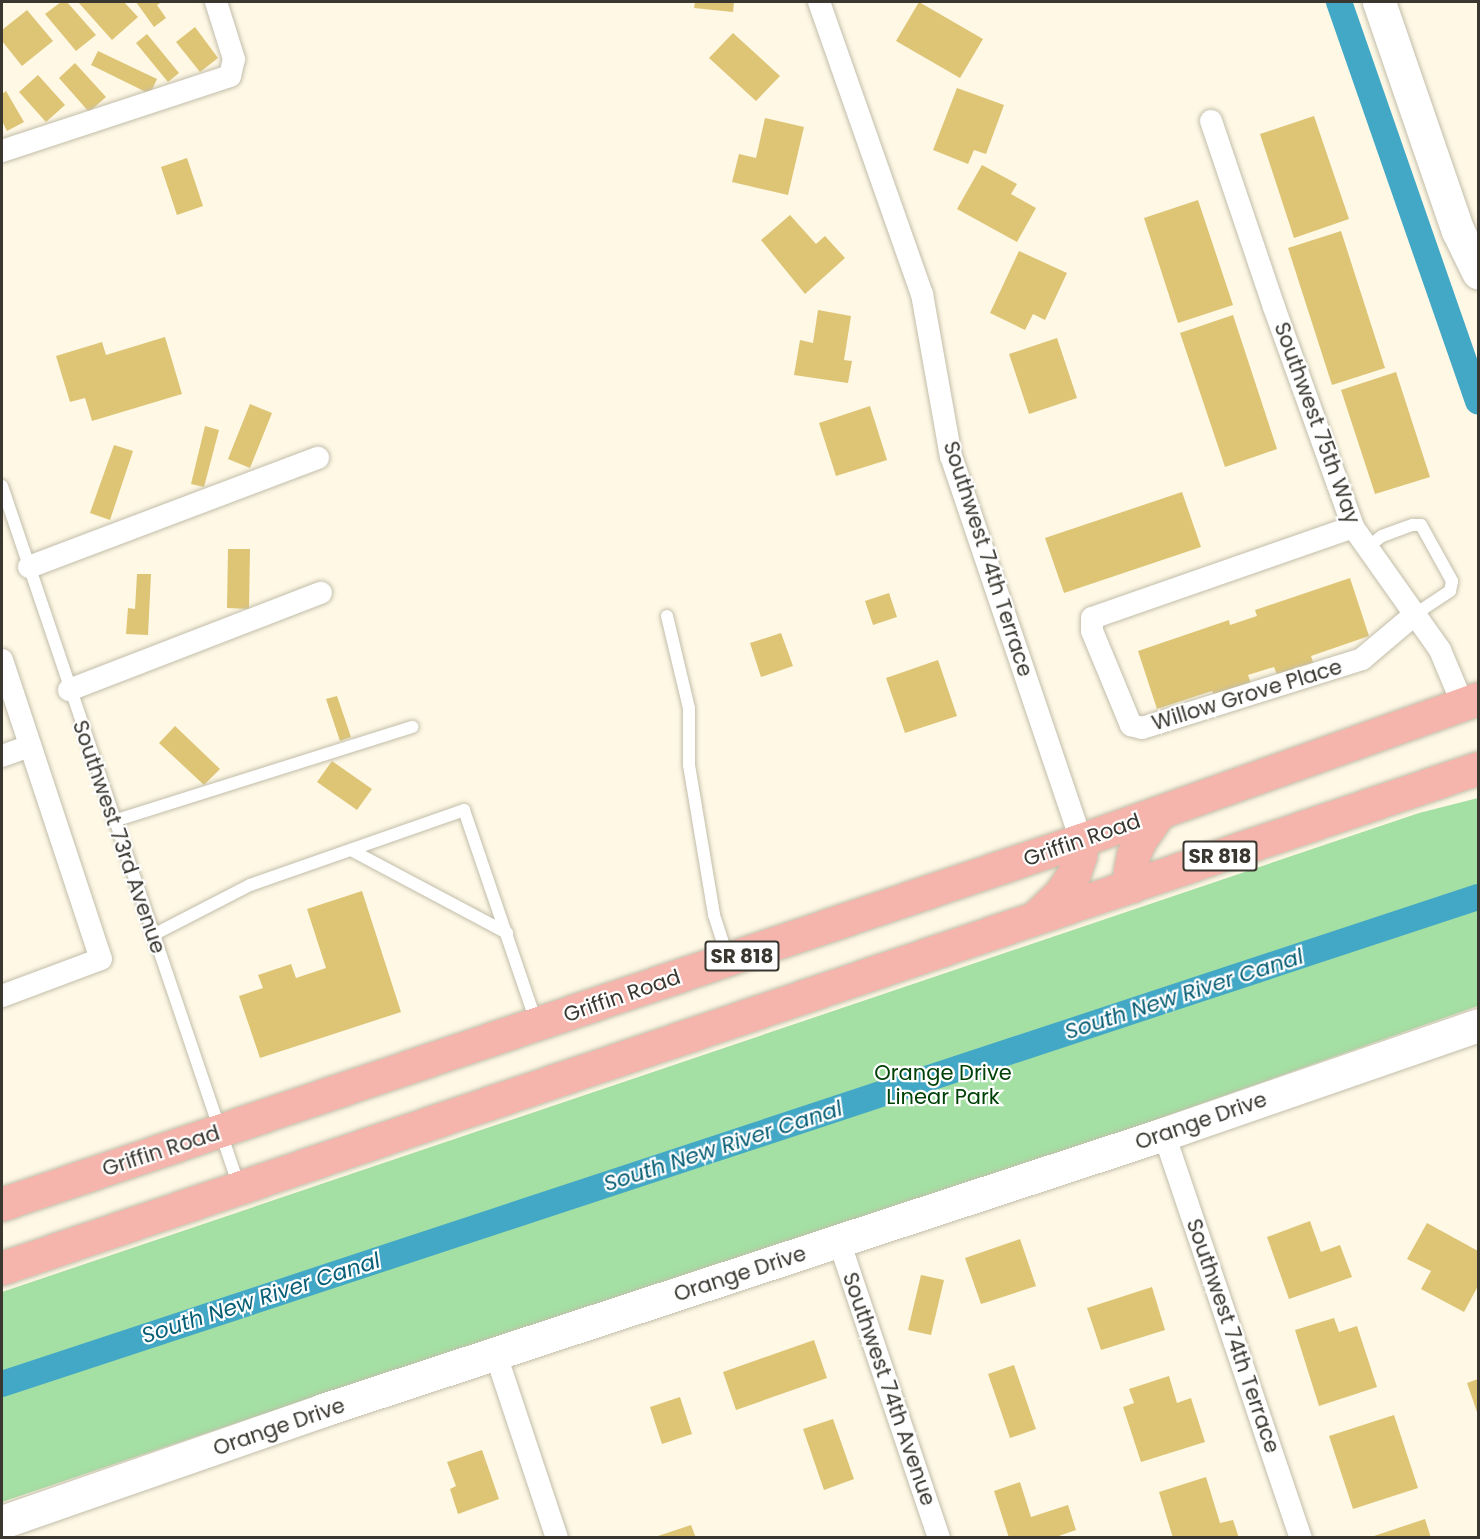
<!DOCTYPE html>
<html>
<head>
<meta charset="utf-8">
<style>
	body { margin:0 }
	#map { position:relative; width:1480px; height:1539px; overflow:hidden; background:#fef8e5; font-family:Poppins,sans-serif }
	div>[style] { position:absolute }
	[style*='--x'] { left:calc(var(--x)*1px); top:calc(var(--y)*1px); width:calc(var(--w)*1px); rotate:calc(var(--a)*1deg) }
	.green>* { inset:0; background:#a4dfa3 }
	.canal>* { height:26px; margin:-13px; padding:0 13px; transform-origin:13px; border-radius:13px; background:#42a8c6 }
	.building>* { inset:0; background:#dec576 }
	.roads { filter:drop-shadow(0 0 2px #c2bdaa) drop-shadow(0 0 2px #c2bdaa) }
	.lane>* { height:12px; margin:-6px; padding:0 6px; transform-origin:6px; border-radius:6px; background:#fff }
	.street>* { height:22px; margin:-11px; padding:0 11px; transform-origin:11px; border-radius:11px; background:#fff }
	.secondary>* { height:33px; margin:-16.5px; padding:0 16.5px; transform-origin:16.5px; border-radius:16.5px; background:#fff }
	.primary>* { height:33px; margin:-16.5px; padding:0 16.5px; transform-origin:16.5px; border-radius:16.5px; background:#f5b5ac }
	span { translate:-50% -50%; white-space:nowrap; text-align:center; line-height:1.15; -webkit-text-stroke:4.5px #fff; paint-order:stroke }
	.shield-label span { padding:2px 4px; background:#fff; border:2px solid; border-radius:4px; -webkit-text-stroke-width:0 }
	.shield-label { font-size:20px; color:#393730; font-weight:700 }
	.street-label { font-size:21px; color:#393730 }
	.park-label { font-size:21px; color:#004107 }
	.water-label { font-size:22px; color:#085e74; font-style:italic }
	.frame { position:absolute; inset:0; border:3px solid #393730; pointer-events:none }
</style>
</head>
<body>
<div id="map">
	<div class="green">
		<i style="clip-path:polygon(1478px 798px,1478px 1006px,979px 1182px,257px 1416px,2px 1502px,2px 1292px,1419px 813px)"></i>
	</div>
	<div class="canal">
		<i style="--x:1339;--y:2;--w:423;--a:70.8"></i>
		<i style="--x:2;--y:1384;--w:1554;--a:-18.26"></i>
	</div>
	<div class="building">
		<i style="clip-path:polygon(61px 2px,67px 2px,96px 35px,76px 51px,45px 14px)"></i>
		<i style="clip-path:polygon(78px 2px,124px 2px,138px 17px,112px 40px)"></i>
		<i style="clip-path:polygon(136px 2px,162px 2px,157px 5px,166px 18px,154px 27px)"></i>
		<i style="clip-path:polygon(695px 2px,734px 2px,733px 12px,694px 8px)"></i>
		<i style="clip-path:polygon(919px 2px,983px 39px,960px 78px,896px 41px)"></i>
		<i style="clip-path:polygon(27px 10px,53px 41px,22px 66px,2px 41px,2px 30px)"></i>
		<i style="clip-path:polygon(195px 27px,218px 58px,200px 72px,176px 42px)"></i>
		<i style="clip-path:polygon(733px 33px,780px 76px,756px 101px,709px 58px)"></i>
		<i style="clip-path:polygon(147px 34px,179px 73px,168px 82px,136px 43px)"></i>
		<i style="clip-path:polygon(98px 51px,157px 79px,150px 94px,91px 65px)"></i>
		<i style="clip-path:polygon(75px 63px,106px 97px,89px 112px,59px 78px)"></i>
		<i style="clip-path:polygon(38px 75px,65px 105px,46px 122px,19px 92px)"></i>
		<i style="clip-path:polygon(957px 88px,1004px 105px,986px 154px,974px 150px,968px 164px,933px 150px)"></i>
		<i style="clip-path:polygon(6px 91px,24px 122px,7px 131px,2px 121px,2px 94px)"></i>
		<i style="clip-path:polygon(1314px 116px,1349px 219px,1294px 238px,1260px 134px)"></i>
		<i style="clip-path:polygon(765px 118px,804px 127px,788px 195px,732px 182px,739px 154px,756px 158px)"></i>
		<i style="clip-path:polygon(187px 158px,203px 206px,177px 215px,161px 167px)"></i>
		<i style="clip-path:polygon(982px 165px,1017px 184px,1011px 194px,1036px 208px,1017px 242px,957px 209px)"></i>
		<i style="clip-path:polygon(1198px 200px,1233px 305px,1178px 323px,1144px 218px)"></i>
		<i style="clip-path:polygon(790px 215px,816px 244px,825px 236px,845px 258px,805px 294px,761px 240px)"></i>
		<i style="clip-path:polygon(1341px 231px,1385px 368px,1332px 385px,1288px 248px)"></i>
		<i style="clip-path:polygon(1019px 251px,1067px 273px,1045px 320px,1033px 314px,1025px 330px,990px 313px)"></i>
		<i style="clip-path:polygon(818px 310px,851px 316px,844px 360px,852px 361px,848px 383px,794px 375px,800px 340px,813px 343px)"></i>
		<i style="clip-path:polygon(1233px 315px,1277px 449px,1225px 467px,1180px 333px)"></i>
		<i style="clip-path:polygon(165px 337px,182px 394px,92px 421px,85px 398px,70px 402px,56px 356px,102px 342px,106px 355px)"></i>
		<i style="clip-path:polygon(1057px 338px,1077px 398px,1029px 414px,1009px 354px)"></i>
		<i style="clip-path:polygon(1396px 372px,1430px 477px,1375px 494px,1341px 390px)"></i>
		<i style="clip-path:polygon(250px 404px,272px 413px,250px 468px,228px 459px)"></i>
		<i style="clip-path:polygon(870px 406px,887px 460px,836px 476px,819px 423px)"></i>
		<i style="clip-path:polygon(205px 426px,219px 430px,204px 487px,191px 484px)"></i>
		<i style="clip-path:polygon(114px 445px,133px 451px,110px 520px,90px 513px)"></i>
		<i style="clip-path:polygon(1182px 492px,1201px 547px,1064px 593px,1045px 538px)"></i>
		<i style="clip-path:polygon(228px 549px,250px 549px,249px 609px,227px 608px)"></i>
		<i style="clip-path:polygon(137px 574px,151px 574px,148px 635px,126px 634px,128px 608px,135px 609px)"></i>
		<i style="clip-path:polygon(1350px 578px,1369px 636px,1311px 656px,1314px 665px,1278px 677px,1274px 667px,1248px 675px,1252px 686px,1215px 698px,1212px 691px,1157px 709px,1138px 651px,1229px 620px,1230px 625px,1257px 616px,1255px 610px)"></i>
		<i style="clip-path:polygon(889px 593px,897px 617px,873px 625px,865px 601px)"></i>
		<i style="clip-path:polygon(781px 633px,793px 666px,761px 677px,750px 643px)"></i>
		<i style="clip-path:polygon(938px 660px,957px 716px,905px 733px,886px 678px)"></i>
		<i style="clip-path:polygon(337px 696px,351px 737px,340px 741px,326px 699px)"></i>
		<i style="clip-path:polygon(175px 726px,220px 769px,204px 785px,159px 743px)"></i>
		<i style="clip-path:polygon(332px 761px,372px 789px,357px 810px,317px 782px)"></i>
		<i style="clip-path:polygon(362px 891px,401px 1012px,260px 1058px,239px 996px,263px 988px,258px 975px,291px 964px,296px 978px,326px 968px,307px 909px)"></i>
		<i style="clip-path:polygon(1310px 1221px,1321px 1252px,1340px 1245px,1352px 1277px,1289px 1299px,1267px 1237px)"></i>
		<i style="clip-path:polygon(1427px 1223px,1478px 1251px,1478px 1286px,1464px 1312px,1421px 1289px,1431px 1271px,1407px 1259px)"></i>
		<i style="clip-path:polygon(1020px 1239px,1036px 1286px,981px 1304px,965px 1258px)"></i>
		<i style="clip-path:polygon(921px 1275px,944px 1280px,931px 1335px,908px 1330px)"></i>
		<i style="clip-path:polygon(1152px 1287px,1165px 1330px,1101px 1350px,1087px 1308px)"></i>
		<i style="clip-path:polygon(1334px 1318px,1339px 1332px,1357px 1326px,1377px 1387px,1319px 1406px,1295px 1330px)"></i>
		<i style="clip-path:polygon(814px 1340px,827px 1378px,736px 1410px,723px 1372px)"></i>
		<i style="clip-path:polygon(1014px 1365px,1036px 1429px,1010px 1438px,988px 1374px)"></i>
		<i style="clip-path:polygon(1169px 1376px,1177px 1403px,1191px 1398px,1205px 1442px,1141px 1462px,1123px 1407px,1134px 1403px,1129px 1389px)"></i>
		<i style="clip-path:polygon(1478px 1379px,1478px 1415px,1467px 1383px)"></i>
		<i style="clip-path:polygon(680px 1397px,692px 1434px,662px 1444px,650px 1407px)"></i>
		<i style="clip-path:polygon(1394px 1415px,1418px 1488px,1353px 1509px,1329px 1436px)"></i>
		<i style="clip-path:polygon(833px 1419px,854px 1479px,824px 1490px,803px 1429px)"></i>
		<i style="clip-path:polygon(482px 1450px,499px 1499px,458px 1514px,450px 1489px,456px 1486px,447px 1462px)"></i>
		<i style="clip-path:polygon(1206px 1477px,1220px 1523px,1233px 1520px,1239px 1538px,1173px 1538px,1159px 1492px)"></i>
		<i style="clip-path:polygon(1020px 1482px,1031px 1517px,1068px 1505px,1076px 1530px,1053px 1538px,1009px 1538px,994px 1491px)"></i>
		<i style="clip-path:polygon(1425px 1519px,1431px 1538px,1371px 1538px,1371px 1537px)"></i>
		<i style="clip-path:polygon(691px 1525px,696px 1538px,655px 1538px,655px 1537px)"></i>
	</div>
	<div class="roads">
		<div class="lane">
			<i style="--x:2;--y:486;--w:739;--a:71.3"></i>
			<i style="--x:1369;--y:546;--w:16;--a:-38"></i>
			<i style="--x:1382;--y:536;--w:33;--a:-20"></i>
			<i style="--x:1413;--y:525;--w:8;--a:0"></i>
			<i style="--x:1421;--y:525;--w:64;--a:61"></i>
			<i style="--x:1452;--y:581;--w:10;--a:101"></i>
			<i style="--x:1450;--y:591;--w:43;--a:146.3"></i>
			<i style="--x:667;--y:616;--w:95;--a:76.6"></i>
			<i style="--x:689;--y:708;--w:57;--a:90"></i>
			<i style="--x:689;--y:765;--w:152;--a:80.5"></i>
			<i style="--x:714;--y:915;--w:45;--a:72"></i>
			<i style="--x:114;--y:821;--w:313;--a:-17.5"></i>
			<i style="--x:351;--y:850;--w:177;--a:28"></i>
			<i style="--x:153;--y:935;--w:109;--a:-27.3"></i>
			<i style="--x:250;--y:885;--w:227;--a:-19.3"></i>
			<i style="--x:464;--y:810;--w:223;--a:71.2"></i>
		</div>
		<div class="street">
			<i style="--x:819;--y:2;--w:310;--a:70.6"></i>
			<i style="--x:922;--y:294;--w:165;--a:79.9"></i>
			<i style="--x:951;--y:456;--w:405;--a:71.3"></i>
			<i style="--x:1211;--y:121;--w:196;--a:71.3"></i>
			<i style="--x:1274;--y:307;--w:234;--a:70.2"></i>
			<i style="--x:1353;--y:527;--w:151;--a:54.7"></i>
			<i style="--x:1440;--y:650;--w:60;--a:67.3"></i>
			<i style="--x:2;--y:151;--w:240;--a:-18.2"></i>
			<i style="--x:230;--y:76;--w:17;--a:-77"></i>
			<i style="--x:234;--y:59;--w:60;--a:-107.5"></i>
			<i style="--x:1353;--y:527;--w:276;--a:160.8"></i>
			<i style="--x:1092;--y:618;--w:13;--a:90"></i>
			<i style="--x:1092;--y:631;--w:102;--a:67.5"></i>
			<i style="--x:1131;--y:725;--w:11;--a:15"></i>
			<i style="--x:1142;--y:728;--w:231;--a:-17.4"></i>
			<i style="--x:1362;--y:659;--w:68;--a:-40.2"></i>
			<i style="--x:29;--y:567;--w:309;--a:-20.7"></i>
			<i style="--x:2;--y:660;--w:315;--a:71.7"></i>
			<i style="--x:101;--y:959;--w:106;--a:159.5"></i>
			<i style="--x:69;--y:690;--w:270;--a:-21.1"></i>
			<i style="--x:2;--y:756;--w:30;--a:-20"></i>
			<i style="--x:1164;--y:1134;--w:427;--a:71.3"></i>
			<i style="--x:839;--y:1241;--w:313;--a:71.4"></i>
			<i style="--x:496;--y:1355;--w:193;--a:71.6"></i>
		</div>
		<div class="secondary">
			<i style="--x:1379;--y:2;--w:242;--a:71"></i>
			<i style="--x:1458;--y:231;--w:46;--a:64"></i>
			<i style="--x:2;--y:1522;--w:340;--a:-19.2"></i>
			<i style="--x:323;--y:1410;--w:885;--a:-18.17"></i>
			<i style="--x:1164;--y:1134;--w:332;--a:-19.1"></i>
		</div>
		<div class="primary">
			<i style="--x:1132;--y:886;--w:15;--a:-98"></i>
			<i style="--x:1130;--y:871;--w:16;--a:-79"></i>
			<i style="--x:1133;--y:855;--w:17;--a:-65"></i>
			<i style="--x:1140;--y:840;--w:33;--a:-55"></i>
			<i style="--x:1037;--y:916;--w:33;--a:-44"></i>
			<i style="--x:1061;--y:893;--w:24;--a:-57"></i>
			<i style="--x:1074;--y:873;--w:18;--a:-71"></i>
			<i style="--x:1080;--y:856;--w:16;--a:-86"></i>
			<i style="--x:2;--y:1204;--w:1139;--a:-18.64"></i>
			<i style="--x:1081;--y:840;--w:421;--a:-19.6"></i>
			<i style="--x:2;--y:1268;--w:1558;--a:-18.71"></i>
		</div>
	</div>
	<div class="shield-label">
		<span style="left:1220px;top:856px">SR 818</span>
		<span style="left:742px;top:956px">SR 818</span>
	</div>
	<div class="street-label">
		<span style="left:1317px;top:423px;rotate:70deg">Southwest 75th Way</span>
		<span style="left:988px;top:559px;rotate:72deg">Southwest 74th Terrace</span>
		<span style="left:1247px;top:695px;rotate:-17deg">Willow Grove Place</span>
		<span style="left:119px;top:837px;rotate:71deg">Southwest 73rd Avenue</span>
		<span style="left:1082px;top:840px;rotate:-19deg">Griffin Road</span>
		<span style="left:622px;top:996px;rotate:-19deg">Griffin Road</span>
		<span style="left:1201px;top:1121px;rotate:-19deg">Orange Drive</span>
		<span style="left:161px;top:1151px;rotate:-18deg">Griffin Road</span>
		<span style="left:740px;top:1274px;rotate:-18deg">Orange Drive</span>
		<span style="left:1233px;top:1336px;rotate:71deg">Southwest 74th Terrace</span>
		<span style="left:889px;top:1389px;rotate:71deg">Southwest 74th Avenue</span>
		<span style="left:279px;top:1427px;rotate:-19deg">Orange Drive</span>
	</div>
	<div class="park-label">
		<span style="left:943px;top:1085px">Orange Drive<br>Linear Park</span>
	</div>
	<div class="water-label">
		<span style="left:1184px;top:994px;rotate:-18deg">South New River Canal</span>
		<span style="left:723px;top:1146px;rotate:-18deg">South New River Canal</span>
		<span style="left:261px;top:1298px;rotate:-18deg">South New River Canal</span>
	</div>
	<div class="frame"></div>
</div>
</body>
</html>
